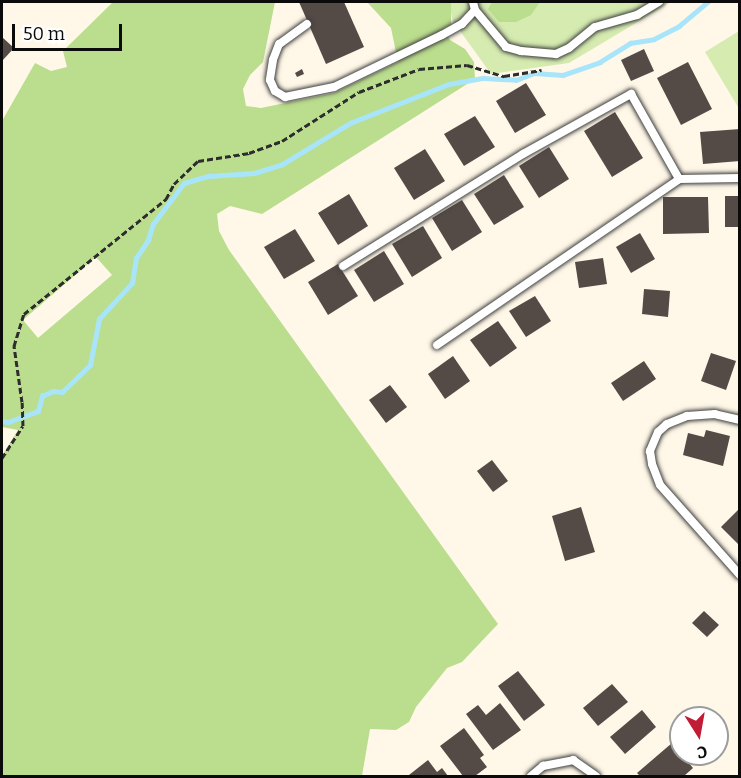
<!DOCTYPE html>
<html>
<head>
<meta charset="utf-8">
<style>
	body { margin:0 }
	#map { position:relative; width:741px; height:778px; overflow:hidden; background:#fff8e8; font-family:Bitter,serif }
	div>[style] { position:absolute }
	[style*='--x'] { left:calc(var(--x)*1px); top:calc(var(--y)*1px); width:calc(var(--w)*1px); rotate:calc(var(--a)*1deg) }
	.green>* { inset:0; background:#d5ebb0 }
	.forest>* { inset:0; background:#bbdd8e }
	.stream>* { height:4.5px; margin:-2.25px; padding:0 2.25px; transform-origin:2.25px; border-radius:2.25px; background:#a9e5fa }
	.building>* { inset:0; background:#544a46 }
	.path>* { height:3px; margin-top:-1.5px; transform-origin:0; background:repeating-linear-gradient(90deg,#2d2d2d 0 6px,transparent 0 9px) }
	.roads { filter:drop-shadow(0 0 2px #3e3e3e) drop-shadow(0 0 2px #3e3e3e) }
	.service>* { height:8px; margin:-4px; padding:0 4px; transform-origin:4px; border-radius:4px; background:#fff }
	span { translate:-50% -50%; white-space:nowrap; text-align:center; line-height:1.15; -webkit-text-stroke:6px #fff; paint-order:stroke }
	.frame { position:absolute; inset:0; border:3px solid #0b0b0b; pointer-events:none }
	.north { position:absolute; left:669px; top:706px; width:60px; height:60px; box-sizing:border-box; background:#fff; border:2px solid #9d9d9d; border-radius:50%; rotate:169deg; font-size:16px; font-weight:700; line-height:24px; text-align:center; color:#0b0b0b }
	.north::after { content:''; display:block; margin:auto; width:21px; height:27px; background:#c21b36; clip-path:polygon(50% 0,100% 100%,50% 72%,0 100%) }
	.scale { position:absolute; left:12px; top:24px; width:110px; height:27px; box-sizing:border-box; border:3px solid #0b0b0b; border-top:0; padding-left:8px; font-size:18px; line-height:21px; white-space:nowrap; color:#0b0b0b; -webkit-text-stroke:4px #fff; paint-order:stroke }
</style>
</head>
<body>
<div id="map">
	<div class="green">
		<i style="clip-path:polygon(448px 2px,671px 2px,569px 63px,491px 74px,453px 21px)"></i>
		<i style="clip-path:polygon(739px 31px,740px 107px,738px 107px,705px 52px)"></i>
	</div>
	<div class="forest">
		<i style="clip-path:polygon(evenodd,113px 2px,275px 2px,263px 62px,250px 75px,243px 89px,246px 106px,261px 108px,334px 93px,398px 62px,391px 28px,367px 2px,451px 2px,451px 25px,444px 28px,450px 40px,465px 49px,474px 62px,475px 79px,262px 214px,230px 206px,217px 214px,219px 231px,229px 250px,498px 624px,462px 662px,447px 668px,416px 707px,409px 722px,396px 730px,370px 729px,362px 776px,2px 776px,2px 456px,18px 430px,2px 427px,2px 121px,35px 63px,51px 71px,67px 67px,63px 51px,113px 2px,96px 257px,112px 275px,38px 338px,23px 320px,96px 257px)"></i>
		<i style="clip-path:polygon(492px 2px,540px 2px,531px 15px,516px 22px,499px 22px,488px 9px)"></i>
	</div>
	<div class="stream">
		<i style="--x:2;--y:421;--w:6;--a:9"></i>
		<i style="--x:8;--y:422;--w:32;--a:-20"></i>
		<i style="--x:38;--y:411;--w:16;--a:-75"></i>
		<i style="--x:42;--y:396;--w:12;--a:-24"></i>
		<i style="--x:53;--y:391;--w:9;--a:6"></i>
		<i style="--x:62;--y:392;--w:39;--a:-44"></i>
		<i style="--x:90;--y:365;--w:47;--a:-78.9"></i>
		<i style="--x:99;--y:319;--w:49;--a:-47.5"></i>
		<i style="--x:132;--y:283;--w:25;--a:-81"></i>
		<i style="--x:136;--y:258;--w:22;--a:-56"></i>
		<i style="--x:148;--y:240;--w:17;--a:-73"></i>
		<i style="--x:153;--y:224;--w:51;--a:-52.9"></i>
		<i style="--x:184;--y:183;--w:26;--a:-16"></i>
		<i style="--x:209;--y:176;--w:45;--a:-3.8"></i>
		<i style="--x:254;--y:173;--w:28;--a:-17"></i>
		<i style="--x:281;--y:165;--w:81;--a:-31.3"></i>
		<i style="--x:350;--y:123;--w:106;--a:-21.5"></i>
		<i style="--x:449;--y:84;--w:35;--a:-10"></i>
		<i style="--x:483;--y:78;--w:33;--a:3"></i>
		<i style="--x:516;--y:80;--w:19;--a:-21"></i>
		<i style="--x:534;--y:73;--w:29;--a:4"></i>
		<i style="--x:563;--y:75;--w:39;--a:-19"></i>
		<i style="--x:600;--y:62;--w:36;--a:-32"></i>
		<i style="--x:630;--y:43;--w:24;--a:-9"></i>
		<i style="--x:654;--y:39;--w:28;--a:-27"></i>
		<i style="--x:679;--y:26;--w:38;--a:-40"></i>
	</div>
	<div class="building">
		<i style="clip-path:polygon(299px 2px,344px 2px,364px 47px,326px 64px)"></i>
		<i style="clip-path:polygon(2px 37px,14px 48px,2px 61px)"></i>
		<i style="clip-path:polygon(644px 49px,654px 71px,631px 81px,621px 60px)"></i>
		<i style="clip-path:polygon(688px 62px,712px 109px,681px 125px,657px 78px)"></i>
		<i style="clip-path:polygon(302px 69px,304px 74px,297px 77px,295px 73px)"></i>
		<i style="clip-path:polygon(526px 83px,546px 115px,515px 133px,496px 101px)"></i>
		<i style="clip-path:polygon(615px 112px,643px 158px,612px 177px,584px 131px)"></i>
		<i style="clip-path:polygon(475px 116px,495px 147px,464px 166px,444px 134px)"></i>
		<i style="clip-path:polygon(740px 129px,740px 161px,703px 164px,700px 132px)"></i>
		<i style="clip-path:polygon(549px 147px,569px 179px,539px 198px,519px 166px)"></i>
		<i style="clip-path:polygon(425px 149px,445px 181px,414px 200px,394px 168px)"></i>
		<i style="clip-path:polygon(504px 175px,524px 207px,494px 225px,474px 194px)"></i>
		<i style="clip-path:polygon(349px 194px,368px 226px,338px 245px,318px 213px)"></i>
		<i style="clip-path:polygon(725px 196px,740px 196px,740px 227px,725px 227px)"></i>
		<i style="clip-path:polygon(663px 197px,708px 197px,709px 233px,663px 234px)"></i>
		<i style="clip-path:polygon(462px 200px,482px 232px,452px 251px,432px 218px)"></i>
		<i style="clip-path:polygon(423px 226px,442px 258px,412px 277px,392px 244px)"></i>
		<i style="clip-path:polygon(295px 229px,315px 261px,284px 279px,264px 247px)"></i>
		<i style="clip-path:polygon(640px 233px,655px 259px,631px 273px,616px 247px)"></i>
		<i style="clip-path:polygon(384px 251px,404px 284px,374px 302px,354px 270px)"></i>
		<i style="clip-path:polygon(603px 258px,607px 284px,579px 288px,575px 262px)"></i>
		<i style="clip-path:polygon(338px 264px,358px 296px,328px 315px,308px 282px)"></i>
		<i style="clip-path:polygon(644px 289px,670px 291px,668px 317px,642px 314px)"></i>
		<i style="clip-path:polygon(535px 296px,551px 321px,526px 337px,509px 311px)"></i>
		<i style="clip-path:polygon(498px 321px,517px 348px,490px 367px,470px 340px)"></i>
		<i style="clip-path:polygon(711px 353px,736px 361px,726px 390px,701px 381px)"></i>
		<i style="clip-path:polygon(453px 356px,470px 381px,445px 399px,428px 374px)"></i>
		<i style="clip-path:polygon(644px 361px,656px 379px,623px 401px,611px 383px)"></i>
		<i style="clip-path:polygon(390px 385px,407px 407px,386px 423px,369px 400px)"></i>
		<i style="clip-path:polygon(706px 430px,730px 436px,723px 466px,683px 455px,688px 433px,704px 437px)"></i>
		<i style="clip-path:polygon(492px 460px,508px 481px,493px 492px,477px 471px)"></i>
		<i style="clip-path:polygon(581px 507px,595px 552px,565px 561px,552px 516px)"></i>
		<i style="clip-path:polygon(740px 508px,740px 546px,721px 527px)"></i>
		<i style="clip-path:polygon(704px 611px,719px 625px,707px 637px,692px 623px)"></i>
		<i style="clip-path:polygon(518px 671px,545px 705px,524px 721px,498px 686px)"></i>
		<i style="clip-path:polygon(612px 684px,628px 702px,598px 726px,583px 708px)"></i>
		<i style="clip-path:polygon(500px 703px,521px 730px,493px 750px,466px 714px,478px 705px,486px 715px)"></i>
		<i style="clip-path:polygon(642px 710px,656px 727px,625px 754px,610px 737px)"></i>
		<i style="clip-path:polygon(464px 728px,484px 755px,480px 758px,487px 767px,475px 776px,463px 776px,440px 746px)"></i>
		<i style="clip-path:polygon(672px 743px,693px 768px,684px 776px,640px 776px,637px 773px)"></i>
		<i style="clip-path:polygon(428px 760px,437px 772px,442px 768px,448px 776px,410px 776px,409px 775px)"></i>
	</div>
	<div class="path">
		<i style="--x:2;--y:458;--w:38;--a:-57"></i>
		<i style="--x:23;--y:426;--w:24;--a:-92"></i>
		<i style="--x:22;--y:402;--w:57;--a:-98.1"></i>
		<i style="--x:14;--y:346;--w:34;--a:-73"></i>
		<i style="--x:24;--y:314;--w:183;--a:-39"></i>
		<i style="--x:166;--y:199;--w:17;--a:-62"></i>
		<i style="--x:174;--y:184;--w:33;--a:-44"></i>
		<i style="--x:198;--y:161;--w:52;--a:-8.9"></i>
		<i style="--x:249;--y:153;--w:35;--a:-20"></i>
		<i style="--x:282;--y:141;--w:91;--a:-32.5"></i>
		<i style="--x:359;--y:92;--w:64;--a:-21"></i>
		<i style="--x:419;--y:69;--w:48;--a:-4.8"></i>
		<i style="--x:467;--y:65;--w:39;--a:17"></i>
		<i style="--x:504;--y:76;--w:38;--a:-9"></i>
	</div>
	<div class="roads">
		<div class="service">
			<i style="--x:473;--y:2;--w:8;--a:76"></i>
			<i style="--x:475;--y:10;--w:48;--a:50"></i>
			<i style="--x:506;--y:47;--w:16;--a:15"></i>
			<i style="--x:521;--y:51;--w:35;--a:5"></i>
			<i style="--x:556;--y:54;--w:14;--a:-25"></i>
			<i style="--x:569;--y:48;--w:33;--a:-39"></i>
			<i style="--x:595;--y:27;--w:44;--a:-15.9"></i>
			<i style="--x:637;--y:15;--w:26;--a:-31"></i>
			<i style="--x:307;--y:24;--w:34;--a:144"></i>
			<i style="--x:279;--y:44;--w:17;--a:111"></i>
			<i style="--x:273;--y:60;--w:20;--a:99"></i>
			<i style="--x:270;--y:80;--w:12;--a:66"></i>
			<i style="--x:275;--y:91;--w:12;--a:31"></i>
			<i style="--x:285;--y:97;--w:50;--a:-11.5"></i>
			<i style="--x:334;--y:87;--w:120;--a:-25.7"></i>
			<i style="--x:442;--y:35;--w:23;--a:-29"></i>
			<i style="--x:462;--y:24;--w:19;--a:-47"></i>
			<i style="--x:343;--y:266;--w:212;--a:-31.9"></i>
			<i style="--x:523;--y:154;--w:124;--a:-29.1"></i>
			<i style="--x:631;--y:94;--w:98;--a:60.5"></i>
			<i style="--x:679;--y:179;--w:61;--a:-0.9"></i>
			<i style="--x:437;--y:345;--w:293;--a:-34.4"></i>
			<i style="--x:740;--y:420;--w:26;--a:-167"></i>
			<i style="--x:715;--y:414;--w:28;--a:176"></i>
			<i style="--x:687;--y:416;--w:22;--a:158"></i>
			<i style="--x:667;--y:424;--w:12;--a:138"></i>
			<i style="--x:658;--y:432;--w:21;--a:113"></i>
			<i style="--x:650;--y:451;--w:13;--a:81"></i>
			<i style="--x:652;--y:464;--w:22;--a:69"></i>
			<i style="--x:660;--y:485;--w:120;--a:48.4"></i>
			<i style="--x:531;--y:776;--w:16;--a:-40"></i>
			<i style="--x:543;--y:766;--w:31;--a:-11"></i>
			<i style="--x:573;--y:760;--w:28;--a:35"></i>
		</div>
	</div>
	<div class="frame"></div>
	<div class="north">С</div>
	<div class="scale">50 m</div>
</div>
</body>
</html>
